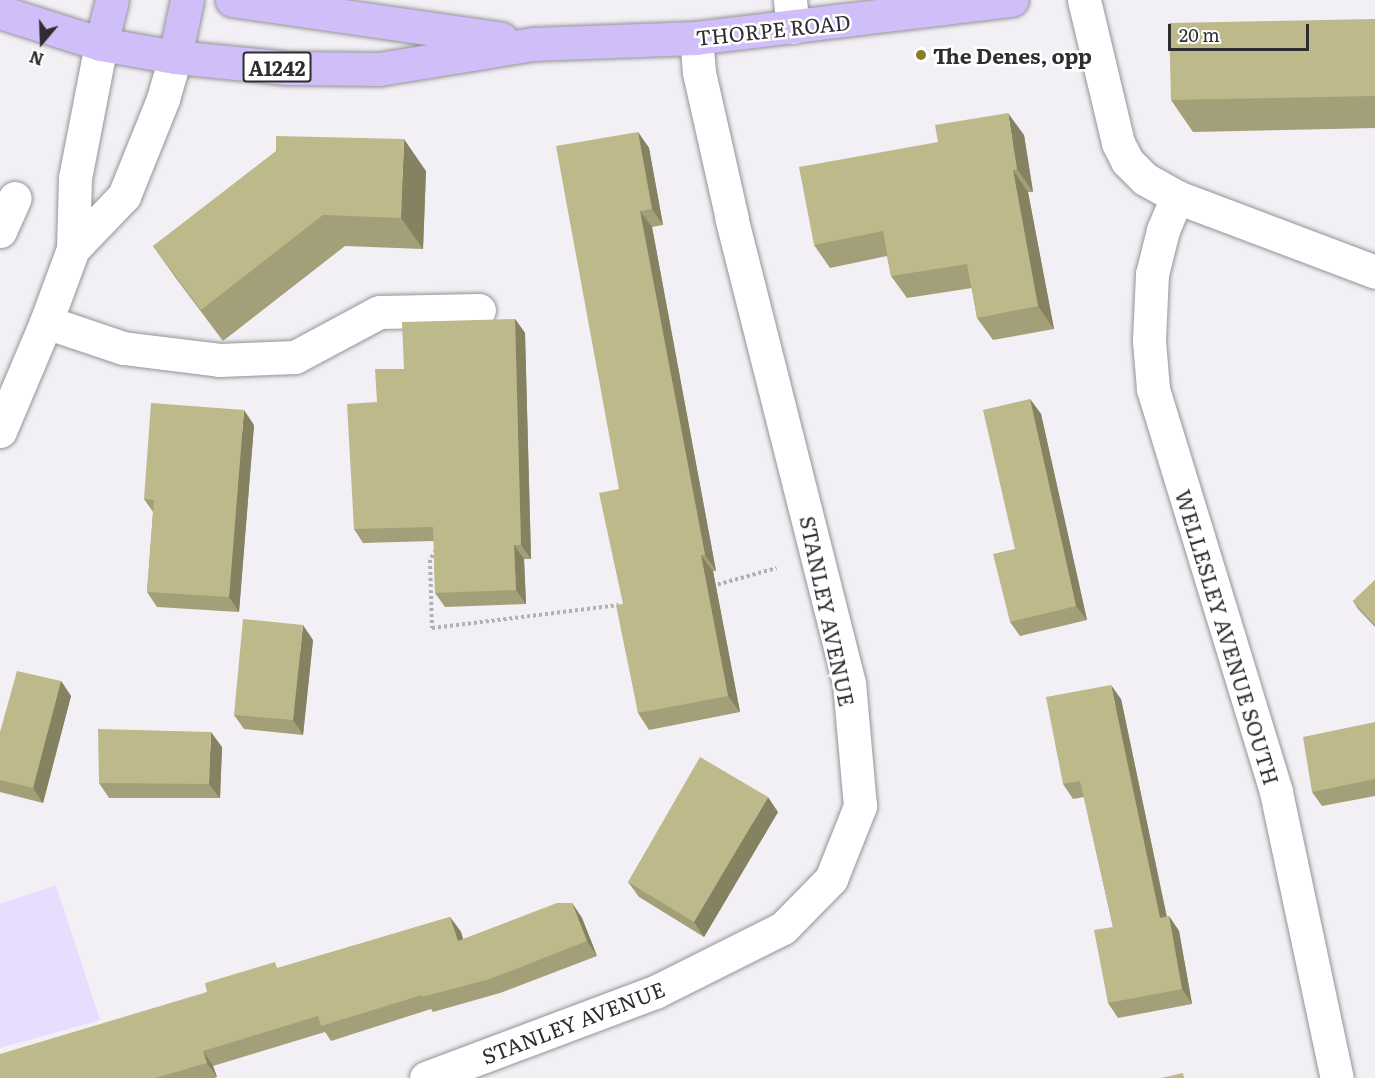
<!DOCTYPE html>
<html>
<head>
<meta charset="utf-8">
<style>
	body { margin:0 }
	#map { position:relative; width:1375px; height:1078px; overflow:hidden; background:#f2f0f5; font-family:Literata,serif }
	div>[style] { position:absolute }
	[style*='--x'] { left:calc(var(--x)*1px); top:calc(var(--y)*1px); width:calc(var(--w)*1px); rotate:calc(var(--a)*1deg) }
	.green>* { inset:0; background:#e6ddff }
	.path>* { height:4px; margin-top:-2px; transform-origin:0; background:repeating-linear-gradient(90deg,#b2b0b4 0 3px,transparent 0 6px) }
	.roads { filter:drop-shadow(0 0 2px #949398) drop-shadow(0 0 2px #949398) }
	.minor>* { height:33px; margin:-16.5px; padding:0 16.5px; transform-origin:16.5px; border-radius:16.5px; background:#fff }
	.major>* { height:33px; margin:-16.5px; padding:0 16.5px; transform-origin:16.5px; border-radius:16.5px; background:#d0bef8 }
	.wall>* { inset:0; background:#a39f78 }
	.shaded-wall>* { inset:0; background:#848261 }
	.building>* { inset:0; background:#bdb98b }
	.dots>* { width:16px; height:16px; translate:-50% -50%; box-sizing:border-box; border:3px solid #fff; border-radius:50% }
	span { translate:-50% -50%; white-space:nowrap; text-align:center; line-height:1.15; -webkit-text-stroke:5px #fff; paint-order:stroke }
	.shield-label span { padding:2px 4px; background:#fff; border:2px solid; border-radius:4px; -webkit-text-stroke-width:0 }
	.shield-label { font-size:20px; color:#2e2d2f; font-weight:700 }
	.street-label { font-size:21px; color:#2e2d2f }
	.poi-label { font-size:21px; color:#2e2d2f; font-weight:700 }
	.left { translate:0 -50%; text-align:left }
	.north { position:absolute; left:12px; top:12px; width:60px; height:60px; -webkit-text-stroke:4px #fff; paint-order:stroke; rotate:199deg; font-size:16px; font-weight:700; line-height:24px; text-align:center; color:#2e2d2f }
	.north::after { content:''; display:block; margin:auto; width:21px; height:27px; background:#2e2d2f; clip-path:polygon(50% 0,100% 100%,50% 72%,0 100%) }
	.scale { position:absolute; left:1168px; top:24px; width:141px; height:27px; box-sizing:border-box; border:3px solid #2e2d2f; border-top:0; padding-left:8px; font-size:18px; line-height:21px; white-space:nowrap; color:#2e2d2f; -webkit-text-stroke:4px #fff; paint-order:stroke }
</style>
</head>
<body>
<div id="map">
	<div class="green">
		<i style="clip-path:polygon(56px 885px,100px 1020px,0 1048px,0 904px)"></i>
	</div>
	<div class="path">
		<i style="--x:436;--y:550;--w:12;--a:121"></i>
		<i style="--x:430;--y:560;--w:68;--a:88.3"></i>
		<i style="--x:432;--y:628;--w:188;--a:-7"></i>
		<i style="--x:712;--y:586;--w:67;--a:-15.5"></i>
	</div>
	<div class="roads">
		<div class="minor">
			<i style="--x:790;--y:0;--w:27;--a:84"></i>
			<i style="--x:1084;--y:0;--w:147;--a:76.6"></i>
			<i style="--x:1118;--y:143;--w:20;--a:63"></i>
			<i style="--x:1127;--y:161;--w:25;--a:45"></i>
			<i style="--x:1145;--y:179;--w:37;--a:29"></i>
			<i style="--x:1177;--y:197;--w:212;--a:20.7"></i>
			<i style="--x:1177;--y:197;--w:36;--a:113"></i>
			<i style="--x:1163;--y:230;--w:45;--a:104"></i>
			<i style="--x:1152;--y:274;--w:67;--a:92.6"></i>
			<i style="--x:1149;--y:341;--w:48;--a:85.2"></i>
			<i style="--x:1153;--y:389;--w:421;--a:73"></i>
			<i style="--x:1276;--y:792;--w:292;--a:78"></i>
			<i style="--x:0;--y:231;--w:36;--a:-66"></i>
			<i style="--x:73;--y:249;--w:74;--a:-46.1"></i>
			<i style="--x:124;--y:196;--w:105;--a:-68.1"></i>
			<i style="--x:163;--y:99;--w:44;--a:-74.1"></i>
			<i style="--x:46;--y:322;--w:81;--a:18.7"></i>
			<i style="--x:123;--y:348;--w:97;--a:7.1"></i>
			<i style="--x:219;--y:360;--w:76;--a:-2.3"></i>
			<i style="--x:295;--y:357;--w:95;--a:-28.2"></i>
			<i style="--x:379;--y:312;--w:100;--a:-1.1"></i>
			<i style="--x:0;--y:431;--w:118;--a:-67.1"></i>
			<i style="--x:46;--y:322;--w:78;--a:-69.7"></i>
			<i style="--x:73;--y:249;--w:71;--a:-88.4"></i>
			<i style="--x:75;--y:178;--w:136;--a:-79"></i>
			<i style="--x:426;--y:1078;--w:245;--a:-20.6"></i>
			<i style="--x:655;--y:992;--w:143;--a:-26.6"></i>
			<i style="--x:783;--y:928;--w:69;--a:-45.6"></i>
			<i style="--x:831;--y:879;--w:79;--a:-68.3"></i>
			<i style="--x:860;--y:806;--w:123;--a:-95.1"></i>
			<i style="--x:849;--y:683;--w:479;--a:-104.2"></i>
			<i style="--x:732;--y:219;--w:151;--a:-102.7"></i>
			<i style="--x:699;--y:72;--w:34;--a:-95"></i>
		</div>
		<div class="major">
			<i style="--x:232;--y:0;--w:272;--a:8.2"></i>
			<i style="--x:0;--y:12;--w:106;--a:17.6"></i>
			<i style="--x:101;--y:44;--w:75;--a:10"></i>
			<i style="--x:175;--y:57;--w:113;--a:5.6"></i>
			<i style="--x:287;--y:68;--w:92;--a:0.6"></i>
			<i style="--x:379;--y:69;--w:156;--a:-9.2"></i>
			<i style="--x:533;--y:44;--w:163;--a:-2.1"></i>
			<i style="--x:696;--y:38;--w:318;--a:-6.9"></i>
			<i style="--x:101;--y:44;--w:45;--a:-76"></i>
			<i style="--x:175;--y:57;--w:58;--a:-78.1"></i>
		</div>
	</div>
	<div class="wall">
		<i style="clip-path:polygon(1375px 19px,1375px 128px,1193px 132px,1171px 100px)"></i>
		<i style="clip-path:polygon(638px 132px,649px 148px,663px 225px,652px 227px,716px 571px,713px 571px,740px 712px,649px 730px,638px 713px,623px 604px,619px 489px)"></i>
		<i style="clip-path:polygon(1024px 135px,1033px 192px,1028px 192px,1054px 329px,993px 340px,977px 318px,972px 288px,907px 298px,891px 276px,887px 256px,830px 268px,814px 245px)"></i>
		<i style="clip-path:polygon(426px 171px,423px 249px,345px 246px,223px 341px,175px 277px,153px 246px)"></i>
		<i style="clip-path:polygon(515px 319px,525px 333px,531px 559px,524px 559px,526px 604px,445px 607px,435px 593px,434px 541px,363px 543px,354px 529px,404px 369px)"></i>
		<i style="clip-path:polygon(1030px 399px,1041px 414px,1087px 620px,1020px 636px,1010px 622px,1015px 549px)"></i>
		<i style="clip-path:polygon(254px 425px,239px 612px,157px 607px,147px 592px,153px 512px,144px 499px)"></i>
		<i style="clip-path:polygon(1375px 580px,1375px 627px,1358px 609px,1353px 601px)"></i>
		<i style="clip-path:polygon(313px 640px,303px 735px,244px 729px,234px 715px)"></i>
		<i style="clip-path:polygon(61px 681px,71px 696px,43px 803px,0 792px,0 732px)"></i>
		<i style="clip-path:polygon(1121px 699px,1167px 917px,1169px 916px,1179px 931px,1192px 1004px,1118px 1018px,1108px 1003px,1113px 927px,1084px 797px,1073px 799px,1063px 784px)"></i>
		<i style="clip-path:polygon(1375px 722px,1375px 796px,1322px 806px,1312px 792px)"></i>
		<i style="clip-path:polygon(222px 747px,220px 798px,109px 798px,99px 783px)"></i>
		<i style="clip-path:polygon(778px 812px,704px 937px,639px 897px,628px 882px)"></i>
		<i style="clip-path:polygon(572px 903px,582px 918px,597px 956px,500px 993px,433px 1012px,431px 1009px,331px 1041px,325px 1032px,213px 1066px,217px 1077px,215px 1078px,0 1078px,207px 992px,279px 968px,450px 917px,461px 932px,463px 939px)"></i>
	</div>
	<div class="shaded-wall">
		<i style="clip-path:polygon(1008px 113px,1024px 135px,1033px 192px,1017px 169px)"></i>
		<i style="clip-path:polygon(638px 132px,649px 148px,663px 225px,652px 209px)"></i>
		<i style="clip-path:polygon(404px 139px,426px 171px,423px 249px,401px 218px)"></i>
		<i style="clip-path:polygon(1013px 170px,1028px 192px,1054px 329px,1038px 306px)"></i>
		<i style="clip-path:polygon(640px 211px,652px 227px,716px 571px,705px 555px)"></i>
		<i style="clip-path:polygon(515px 319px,525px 333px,531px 559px,521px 545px)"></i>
		<i style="clip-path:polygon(1030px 399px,1041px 414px,1087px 620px,1076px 606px)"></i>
		<i style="clip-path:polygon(244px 410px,254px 425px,239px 612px,229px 597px)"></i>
		<i style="clip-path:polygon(514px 545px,524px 559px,526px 604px,516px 590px)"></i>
		<i style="clip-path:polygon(701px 555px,713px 571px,740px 712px,728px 696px)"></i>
		<i style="clip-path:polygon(303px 625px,313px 640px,303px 735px,293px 720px)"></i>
		<i style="clip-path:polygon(61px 681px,71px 696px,43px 803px,33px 788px)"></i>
		<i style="clip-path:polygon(1111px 685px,1121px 699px,1170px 933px,1160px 918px)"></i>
		<i style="clip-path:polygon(211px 732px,222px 747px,220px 798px,209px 784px)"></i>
		<i style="clip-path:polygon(768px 797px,778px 812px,704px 937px,694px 922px)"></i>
		<i style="clip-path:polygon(572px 903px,582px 918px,597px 956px,587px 941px)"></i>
		<i style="clip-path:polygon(1169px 916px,1179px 931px,1192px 1004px,1182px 989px)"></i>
		<i style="clip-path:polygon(450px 917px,461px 932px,468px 956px,458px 941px)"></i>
		<i style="clip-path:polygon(203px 1051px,213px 1066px,217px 1077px,207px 1063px)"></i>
	</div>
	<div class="building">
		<i style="clip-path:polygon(1375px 19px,1375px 96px,1171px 100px,1169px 23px)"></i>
		<i style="clip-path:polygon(1008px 113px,1017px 169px,1013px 170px,1038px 306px,977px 318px,967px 264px,891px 276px,883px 231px,814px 245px,799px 167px,938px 142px,935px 125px)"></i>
		<i style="clip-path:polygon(638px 132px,652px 209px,640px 211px,705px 555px,701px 555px,728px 696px,638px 713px,616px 605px,623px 604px,599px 493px,619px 489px,556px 146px)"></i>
		<i style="clip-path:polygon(276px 136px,404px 139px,401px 218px,323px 215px,201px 310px,153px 246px,276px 151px)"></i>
		<i style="clip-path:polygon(515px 319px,521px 545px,514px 545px,516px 590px,435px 593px,433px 527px,354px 529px,347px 404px,377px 402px,375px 369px,404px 369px,402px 322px)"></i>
		<i style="clip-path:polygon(1030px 399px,1076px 606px,1010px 622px,993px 554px,1015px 549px,983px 410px)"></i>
		<i style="clip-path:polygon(151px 403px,244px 410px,229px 597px,147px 592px,154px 500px,144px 499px)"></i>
		<i style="clip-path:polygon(1375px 580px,1375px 625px,1353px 601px)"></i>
		<i style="clip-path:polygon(243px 619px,303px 625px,293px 720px,234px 715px)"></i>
		<i style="clip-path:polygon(17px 671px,61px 681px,33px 788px,0 780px,0 732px)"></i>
		<i style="clip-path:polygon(1111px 685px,1160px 918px,1169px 916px,1182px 989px,1108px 1003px,1094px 930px,1113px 927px,1080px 781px,1063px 784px,1046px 697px)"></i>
		<i style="clip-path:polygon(1375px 722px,1375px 779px,1312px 792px,1303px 737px)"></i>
		<i style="clip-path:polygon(98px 729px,211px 732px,209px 784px,99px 783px)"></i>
		<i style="clip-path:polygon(700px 757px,768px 797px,694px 922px,628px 882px)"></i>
		<i style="clip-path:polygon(557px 903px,572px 903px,587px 941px,490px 979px,422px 997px,422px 995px,321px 1026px,318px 1016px,203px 1051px,207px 1063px,155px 1078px,0 1078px,0 1054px,207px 992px,205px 983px,275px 962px,277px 968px,450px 917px,458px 941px)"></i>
		<i style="clip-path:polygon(1183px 1073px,1184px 1078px,1161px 1078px)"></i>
	</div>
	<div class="dots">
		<i style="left:921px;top:55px;background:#877d23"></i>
	</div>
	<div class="shield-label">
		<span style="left:277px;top:67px">A1242</span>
	</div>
	<div class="street-label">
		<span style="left:773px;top:29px;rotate:-6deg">THORPE ROAD</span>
		<span style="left:828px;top:611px;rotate:78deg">STANLEY AVENUE</span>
		<span style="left:1228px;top:637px;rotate:73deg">WELLESLEY AVENUE SOUTH</span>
		<span style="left:573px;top:1022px;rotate:-21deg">STANLEY AVENUE</span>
	</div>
	<div class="poi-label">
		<span class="left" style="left:933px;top:55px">The Denes, opp</span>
	</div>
	<div class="north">N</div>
	<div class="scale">20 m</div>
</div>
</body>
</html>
